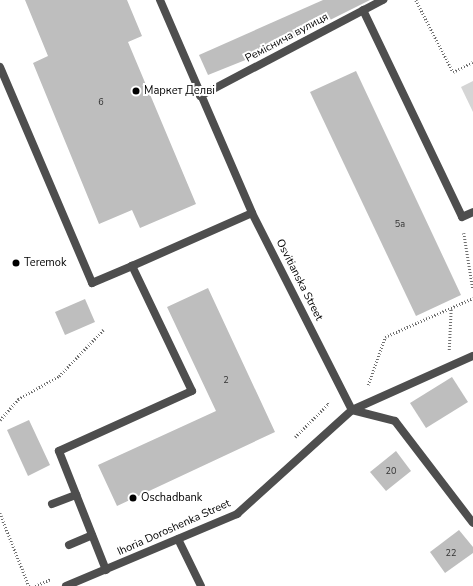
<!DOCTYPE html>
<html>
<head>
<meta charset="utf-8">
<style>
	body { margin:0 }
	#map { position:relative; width:473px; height:586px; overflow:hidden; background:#fff; font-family:"Nunito Sans",sans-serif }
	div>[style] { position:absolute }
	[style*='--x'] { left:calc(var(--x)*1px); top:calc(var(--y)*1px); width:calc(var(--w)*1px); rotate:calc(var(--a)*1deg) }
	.green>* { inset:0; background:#d5d5d5 }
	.building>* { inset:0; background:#bebebe }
	.path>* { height:2.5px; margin-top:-1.25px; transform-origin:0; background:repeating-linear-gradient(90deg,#707070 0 1px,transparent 0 3px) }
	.lane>* { height:8px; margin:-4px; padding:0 4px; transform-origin:4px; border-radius:4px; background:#4e4e4e }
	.street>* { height:8px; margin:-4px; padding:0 4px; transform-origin:4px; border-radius:4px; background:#4e4e4e }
	.dots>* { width:11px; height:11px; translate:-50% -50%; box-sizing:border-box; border:2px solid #fff; border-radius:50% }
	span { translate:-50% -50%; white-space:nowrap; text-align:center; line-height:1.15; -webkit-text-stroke:4px #fff; paint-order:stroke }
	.number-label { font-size:9px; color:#303030 }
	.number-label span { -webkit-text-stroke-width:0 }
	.street-label { font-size:11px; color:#000 }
	.poi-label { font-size:11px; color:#000 }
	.left { translate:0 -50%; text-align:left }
</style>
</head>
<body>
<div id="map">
	<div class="green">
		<i style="clip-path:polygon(473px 81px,473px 112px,461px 87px)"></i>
	</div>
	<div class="building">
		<i style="clip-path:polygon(25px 0,127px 0,142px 36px,128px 42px,196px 204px,140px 228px,132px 210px,99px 224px,33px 63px,48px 56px)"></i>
		<i style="clip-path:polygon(323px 0,370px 0,268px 51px,208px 75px,199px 55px)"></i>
		<i style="clip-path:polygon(356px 71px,461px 295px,416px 316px,310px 92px)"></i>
		<i style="clip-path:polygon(208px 288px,275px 432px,117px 506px,98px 465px,216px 411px,167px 307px)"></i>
		<i style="clip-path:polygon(85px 299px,95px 322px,65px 335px,55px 312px)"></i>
		<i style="clip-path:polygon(452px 377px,468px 402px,426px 428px,410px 403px)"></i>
		<i style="clip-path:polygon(29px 420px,50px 465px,28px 476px,7px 430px)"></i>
		<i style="clip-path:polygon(396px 451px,411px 471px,386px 491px,370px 472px)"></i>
		<i style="clip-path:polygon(459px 530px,473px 547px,473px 553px,445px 573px,430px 552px)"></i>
	</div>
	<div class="path">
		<i style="--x:416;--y:0;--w:81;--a:62.8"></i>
		<i style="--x:453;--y:72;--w:22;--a:-27"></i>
		<i style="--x:464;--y:233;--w:57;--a:80.9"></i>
		<i style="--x:449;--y:350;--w:42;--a:-87.3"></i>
		<i style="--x:368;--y:385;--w:51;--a:-70.5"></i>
		<i style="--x:385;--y:337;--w:96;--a:-23.9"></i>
		<i style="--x:0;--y:420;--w:28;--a:-49"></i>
		<i style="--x:18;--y:399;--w:47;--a:-29.3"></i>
		<i style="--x:59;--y:376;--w:64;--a:-46.3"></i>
		<i style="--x:295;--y:437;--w:47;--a:-45"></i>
		<i style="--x:328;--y:404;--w:2;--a:-117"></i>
		<i style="--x:0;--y:513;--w:79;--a:68.3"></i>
		<i style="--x:35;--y:586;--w:17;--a:-24"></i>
	</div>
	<div class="lane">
		<i style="--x:363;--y:10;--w:229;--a:64.4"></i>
		<i style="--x:462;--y:217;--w:12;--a:-24"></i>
		<i style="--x:0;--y:67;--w:235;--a:66.9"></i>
		<i style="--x:92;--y:283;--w:43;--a:-23"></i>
		<i style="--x:352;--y:410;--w:133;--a:-24.1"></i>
		<i style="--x:52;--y:504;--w:26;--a:-21"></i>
		<i style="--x:69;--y:545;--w:25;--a:-23"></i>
		<i style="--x:106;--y:570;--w:128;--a:-111.6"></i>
		<i style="--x:59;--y:451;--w:146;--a:-24.3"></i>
		<i style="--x:192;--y:391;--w:139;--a:-115.6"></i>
		<i style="--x:132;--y:266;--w:131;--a:-23.8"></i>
	</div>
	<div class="street">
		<i style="--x:160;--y:0;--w:232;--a:66.6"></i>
		<i style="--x:252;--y:213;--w:221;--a:63.1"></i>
		<i style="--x:200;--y:96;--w:207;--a:-27.7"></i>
		<i style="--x:352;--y:410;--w:44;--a:14.3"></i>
		<i style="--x:395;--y:421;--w:128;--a:52.6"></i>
		<i style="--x:178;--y:539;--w:52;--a:63.9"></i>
		<i style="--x:66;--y:586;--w:186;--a:-22.8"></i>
		<i style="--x:237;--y:514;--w:155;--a:-42.1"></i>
	</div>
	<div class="dots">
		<i style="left:136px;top:91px;background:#000"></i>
		<i style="left:16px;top:263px;background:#000"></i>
		<i style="left:133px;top:498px;background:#000"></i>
	</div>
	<div class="number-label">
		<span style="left:101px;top:102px">6</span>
		<span style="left:400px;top:224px">5а</span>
		<span style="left:226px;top:380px">2</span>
		<span style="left:391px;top:471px">20</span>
		<span style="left:451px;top:553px">22</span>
	</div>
	<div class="street-label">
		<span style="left:287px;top:38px;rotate:-28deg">Реміснича вулиця</span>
		<span style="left:299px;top:280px;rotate:63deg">Osvitianska Street</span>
		<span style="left:174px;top:528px;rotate:-24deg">Ihoria Doroshenka Street</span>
	</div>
	<div class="poi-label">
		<span class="left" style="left:144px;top:91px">Маркет Делві</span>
		<span class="left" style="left:24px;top:263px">Teremok</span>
		<span class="left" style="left:141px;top:498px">Oschadbank</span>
	</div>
</div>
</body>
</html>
